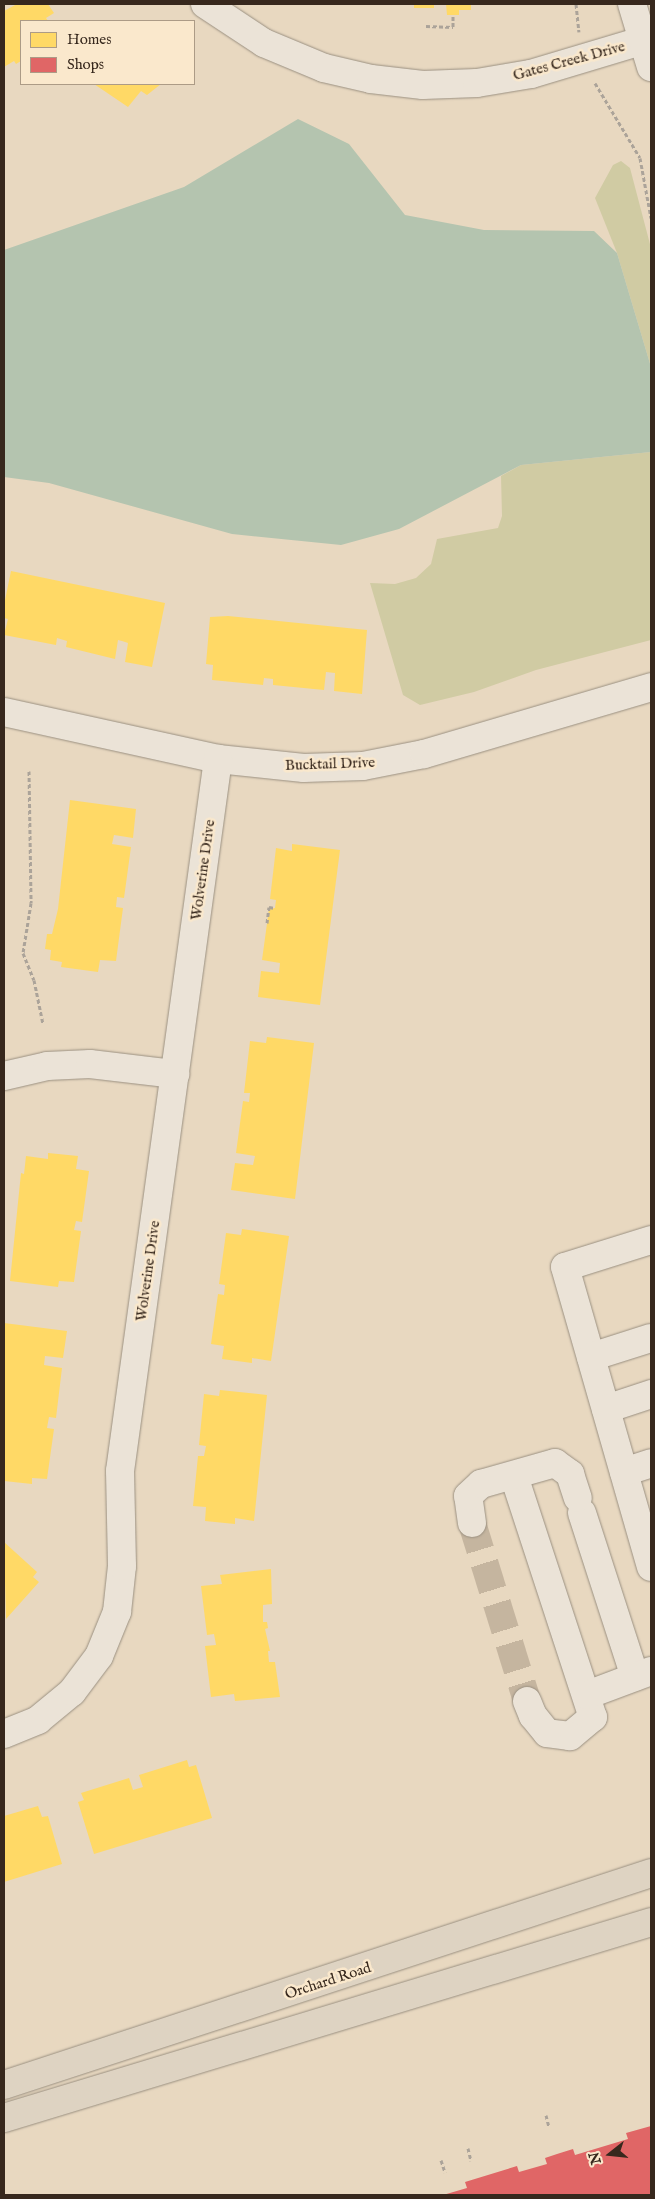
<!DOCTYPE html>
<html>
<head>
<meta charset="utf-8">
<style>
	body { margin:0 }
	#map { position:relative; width:655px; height:2199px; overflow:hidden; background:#e8d8c0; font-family:"IM FELL English",serif }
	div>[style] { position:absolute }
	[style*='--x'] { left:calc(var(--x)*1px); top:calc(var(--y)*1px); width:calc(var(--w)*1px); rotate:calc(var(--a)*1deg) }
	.green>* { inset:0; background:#d0cba3 }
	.water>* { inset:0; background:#b4c4af }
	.homes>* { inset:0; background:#ffd966 }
	.shops>* { inset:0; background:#e06666 }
	.minor-tunnel>* { height:28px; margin-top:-14px; transform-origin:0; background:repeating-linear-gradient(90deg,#c5b59f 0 28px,transparent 0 42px) }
	.path>* { height:3px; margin-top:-1.5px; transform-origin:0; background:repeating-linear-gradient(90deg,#aba399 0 4px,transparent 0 6.5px) }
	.roads { filter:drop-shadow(0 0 1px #9a9081) drop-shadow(0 0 1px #9a9081) }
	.minor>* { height:28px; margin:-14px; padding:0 14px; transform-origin:14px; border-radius:14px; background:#ebe3d7 }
	.major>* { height:28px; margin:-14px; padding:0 14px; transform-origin:14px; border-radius:14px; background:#ded3c2 }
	span { translate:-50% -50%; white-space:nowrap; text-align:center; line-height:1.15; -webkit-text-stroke:5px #fae8cc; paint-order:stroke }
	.street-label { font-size:15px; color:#37281d }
	.frame { position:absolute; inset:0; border:5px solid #37281d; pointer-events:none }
	.legend { position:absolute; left:20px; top:20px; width:175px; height:65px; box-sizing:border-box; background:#fae8cc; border:1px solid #ac9b86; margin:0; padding:6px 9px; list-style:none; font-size:15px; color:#37281d }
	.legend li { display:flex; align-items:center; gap:10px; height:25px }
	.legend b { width:25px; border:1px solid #ac9b86 }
	.north { position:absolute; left:585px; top:2129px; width:50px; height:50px; -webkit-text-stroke:4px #fae8cc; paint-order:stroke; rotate:254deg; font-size:14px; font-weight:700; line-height:20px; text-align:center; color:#37281d }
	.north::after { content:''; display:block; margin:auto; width:18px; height:22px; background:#37281d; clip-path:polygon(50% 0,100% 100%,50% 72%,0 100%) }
</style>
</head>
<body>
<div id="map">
	<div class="green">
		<i style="clip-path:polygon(621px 161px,630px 168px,651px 248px,651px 367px,617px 253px,595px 198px,613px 165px)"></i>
		<i style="clip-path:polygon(651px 452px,651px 640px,536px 670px,474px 692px,420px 705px,403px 695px,370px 583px,395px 584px,416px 578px,431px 564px,437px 539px,498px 528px,502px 516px,501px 476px,521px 465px)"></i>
	</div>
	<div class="water">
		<i style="clip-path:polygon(298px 119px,349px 144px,405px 215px,484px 230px,594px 231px,617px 253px,651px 367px,651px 452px,521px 465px,399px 529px,341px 545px,232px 534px,49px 483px,4px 477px,4px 250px,184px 187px)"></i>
	</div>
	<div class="homes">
		<i style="clip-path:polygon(17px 4px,48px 4px,54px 13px,46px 18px,48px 21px,21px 21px,21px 61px,16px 64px,14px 61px,4px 67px,4px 11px)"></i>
		<i style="clip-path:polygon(414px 4px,434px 4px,434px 8px,414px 8px)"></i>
		<i style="clip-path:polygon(446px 4px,471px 4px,471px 10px,459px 10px,459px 15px,447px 15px)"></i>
		<i style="clip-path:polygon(94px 84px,161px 84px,147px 95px,141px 91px,128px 107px)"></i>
		<i style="clip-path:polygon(11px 571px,165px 603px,152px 667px,125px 662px,128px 643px,122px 641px,118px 640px,115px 659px,66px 647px,67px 641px,57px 638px,56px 645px,4px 635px,8px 619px,4px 618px,4px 605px)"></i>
		<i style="clip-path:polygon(228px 616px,367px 630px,362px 694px,334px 691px,335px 673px,326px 672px,324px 690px,273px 685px,273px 679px,264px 678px,263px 685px,212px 680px,213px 665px,206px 664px,210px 617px)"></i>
		<i style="clip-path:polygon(70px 800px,136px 809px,133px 838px,114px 835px,112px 844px,131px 847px,124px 898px,117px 897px,116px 907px,123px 908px,116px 961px,100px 960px,98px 972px,61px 967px,62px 962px,50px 960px,51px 950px,45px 949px,47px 934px,52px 934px,58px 909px)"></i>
		<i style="clip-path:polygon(292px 844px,340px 850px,320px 1005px,258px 997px,261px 971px,279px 973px,280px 963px,262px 960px,269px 909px,275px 908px,276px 900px,270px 899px,276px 848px,292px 851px)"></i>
		<i style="clip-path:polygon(267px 1037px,314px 1043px,295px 1199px,231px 1190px,235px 1163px,253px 1165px,255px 1156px,236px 1153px,243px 1101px,249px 1102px,250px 1093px,244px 1093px,250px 1041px,266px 1043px)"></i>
		<i style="clip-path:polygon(48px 1153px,78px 1156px,76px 1169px,89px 1171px,82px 1222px,76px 1221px,74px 1230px,81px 1231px,74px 1282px,59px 1281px,58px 1287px,10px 1281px,21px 1173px,24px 1174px,26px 1156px,48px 1159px)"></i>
		<i style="clip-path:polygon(242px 1229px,289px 1236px,271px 1361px,252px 1358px,252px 1363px,222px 1359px,224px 1346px,211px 1344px,218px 1294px,224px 1295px,225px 1285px,219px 1284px,226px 1233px,241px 1235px)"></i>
		<i style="clip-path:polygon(4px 1323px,67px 1331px,63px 1358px,45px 1356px,44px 1365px,62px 1368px,56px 1418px,49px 1417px,47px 1428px,54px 1429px,47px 1479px,32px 1478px,32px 1484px,4px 1481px)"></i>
		<i style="clip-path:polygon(220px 1390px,267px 1395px,254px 1521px,235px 1518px,235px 1524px,205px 1521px,206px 1507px,193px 1506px,198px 1456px,204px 1456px,206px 1446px,199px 1445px,204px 1394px,219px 1396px)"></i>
		<i style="clip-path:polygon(4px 1542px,37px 1572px,33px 1577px,39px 1582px,6px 1619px)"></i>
		<i style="clip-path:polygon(271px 1569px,272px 1604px,263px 1605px,263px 1622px,267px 1622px,268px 1628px,265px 1629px,270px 1651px,268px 1651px,269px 1662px,275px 1662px,280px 1697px,235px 1701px,234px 1694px,211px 1697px,205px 1646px,216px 1645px,214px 1634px,207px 1635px,201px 1586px,222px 1584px,220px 1575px)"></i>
		<i style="clip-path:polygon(187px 1760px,189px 1767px,196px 1765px,212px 1818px,94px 1854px,78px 1802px,84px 1800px,81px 1793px,129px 1778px,133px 1790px,143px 1787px,139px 1775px)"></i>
		<i style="clip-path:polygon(38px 1806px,42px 1817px,48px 1816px,62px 1864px,4px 1882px,4px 1816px)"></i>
	</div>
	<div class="shops">
		<i style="clip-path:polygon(651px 2126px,651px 2195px,443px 2195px,467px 2188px,465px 2182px,517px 2166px,519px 2172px,547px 2164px,545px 2158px,557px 2154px,573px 2149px,575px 2155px,628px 2139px,626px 2133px)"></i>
	</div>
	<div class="minor-tunnel">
		<i style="--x:472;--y:1523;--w:186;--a:72.8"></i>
	</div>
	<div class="path">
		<i style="--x:576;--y:4;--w:28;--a:84"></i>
		<i style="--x:426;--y:26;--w:27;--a:2"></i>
		<i style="--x:453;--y:27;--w:12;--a:-90"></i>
		<i style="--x:595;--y:83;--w:87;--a:59"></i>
		<i style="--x:640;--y:158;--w:61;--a:79.6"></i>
		<i style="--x:29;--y:771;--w:132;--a:89.1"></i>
		<i style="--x:31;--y:903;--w:51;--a:99.1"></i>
		<i style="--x:23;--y:953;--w:29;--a:68"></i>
		<i style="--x:34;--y:980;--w:45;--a:78.4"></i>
		<i style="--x:267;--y:923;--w:16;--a:-83"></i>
		<i style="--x:269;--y:907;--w:6;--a:9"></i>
		<i style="--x:546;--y:2115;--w:12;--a:76"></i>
		<i style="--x:468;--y:2148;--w:13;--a:77"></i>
		<i style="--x:441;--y:2160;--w:13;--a:72"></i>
	</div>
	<div class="roads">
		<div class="minor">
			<i style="--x:205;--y:4;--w:71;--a:33.5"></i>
			<i style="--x:264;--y:43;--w:65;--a:22.6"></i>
			<i style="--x:324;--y:68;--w:48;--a:13.2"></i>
			<i style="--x:371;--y:79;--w:52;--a:6.6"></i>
			<i style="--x:423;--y:85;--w:54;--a:-2.1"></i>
			<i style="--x:477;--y:83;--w:55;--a:-9.5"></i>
			<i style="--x:531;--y:74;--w:125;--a:-16.7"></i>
			<i style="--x:632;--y:4;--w:66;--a:73.2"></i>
			<i style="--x:4;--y:712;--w:219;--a:12.4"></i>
			<i style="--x:218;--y:759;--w:86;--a:6"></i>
			<i style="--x:304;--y:768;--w:59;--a:-1.9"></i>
			<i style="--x:363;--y:766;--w:62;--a:-11.1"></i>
			<i style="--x:424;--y:754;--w:237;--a:-16.4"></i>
			<i style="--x:4;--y:1076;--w:44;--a:-13.1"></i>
			<i style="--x:47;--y:1066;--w:43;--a:-2.7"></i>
			<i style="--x:90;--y:1064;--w:86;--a:6.7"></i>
			<i style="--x:651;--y:1240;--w:90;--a:162.6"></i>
			<i style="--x:565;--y:1267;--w:312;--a:74"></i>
			<i style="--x:591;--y:1357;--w:63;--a:-17.6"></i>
			<i style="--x:606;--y:1409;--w:47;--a:-18.4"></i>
			<i style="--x:624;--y:1472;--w:28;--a:-18"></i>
			<i style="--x:514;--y:1476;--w:254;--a:71.9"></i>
			<i style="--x:593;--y:1717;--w:30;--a:140"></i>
			<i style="--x:570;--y:1736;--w:23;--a:-173"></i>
			<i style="--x:547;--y:1733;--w:22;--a:-129"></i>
			<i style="--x:533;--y:1716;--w:16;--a:-112"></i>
			<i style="--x:582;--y:1513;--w:172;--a:72.1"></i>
			<i style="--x:472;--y:1523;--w:27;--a:-98"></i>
			<i style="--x:468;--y:1496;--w:18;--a:-43"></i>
			<i style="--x:481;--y:1484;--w:77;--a:-15.8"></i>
			<i style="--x:555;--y:1463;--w:19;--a:36"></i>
			<i style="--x:570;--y:1474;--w:25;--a:72"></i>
			<i style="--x:587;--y:1695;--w:68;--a:-20.6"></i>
			<i style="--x:4;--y:1734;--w:37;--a:-22"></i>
			<i style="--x:38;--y:1720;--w:44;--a:-39.5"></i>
			<i style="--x:72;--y:1692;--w:45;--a:-53.1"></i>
			<i style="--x:99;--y:1656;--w:48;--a:-67.8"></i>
			<i style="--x:117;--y:1612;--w:46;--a:-83.8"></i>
			<i style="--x:122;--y:1566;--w:95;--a:-91.2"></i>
			<i style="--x:120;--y:1471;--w:719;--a:-82.16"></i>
		</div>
		<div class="major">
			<i style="--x:4;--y:2085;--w:681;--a:-18.14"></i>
			<i style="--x:4;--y:2118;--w:676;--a:-16.85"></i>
		</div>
	</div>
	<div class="street-label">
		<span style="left:569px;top:61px;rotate:-15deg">Gates Creek Drive</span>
		<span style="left:330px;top:764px;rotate:-2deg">Bucktail Drive</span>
		<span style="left:203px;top:870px;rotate:-82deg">Wolverine Drive</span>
		<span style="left:148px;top:1271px;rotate:-82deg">Wolverine Drive</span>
		<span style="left:328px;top:1981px;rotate:-18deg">Orchard Road</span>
	</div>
	<div class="frame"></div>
	<ul class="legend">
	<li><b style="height:14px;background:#ffd966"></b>Homes</li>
	<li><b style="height:14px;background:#e06666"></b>Shops</li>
	</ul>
	<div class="north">N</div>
</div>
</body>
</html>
